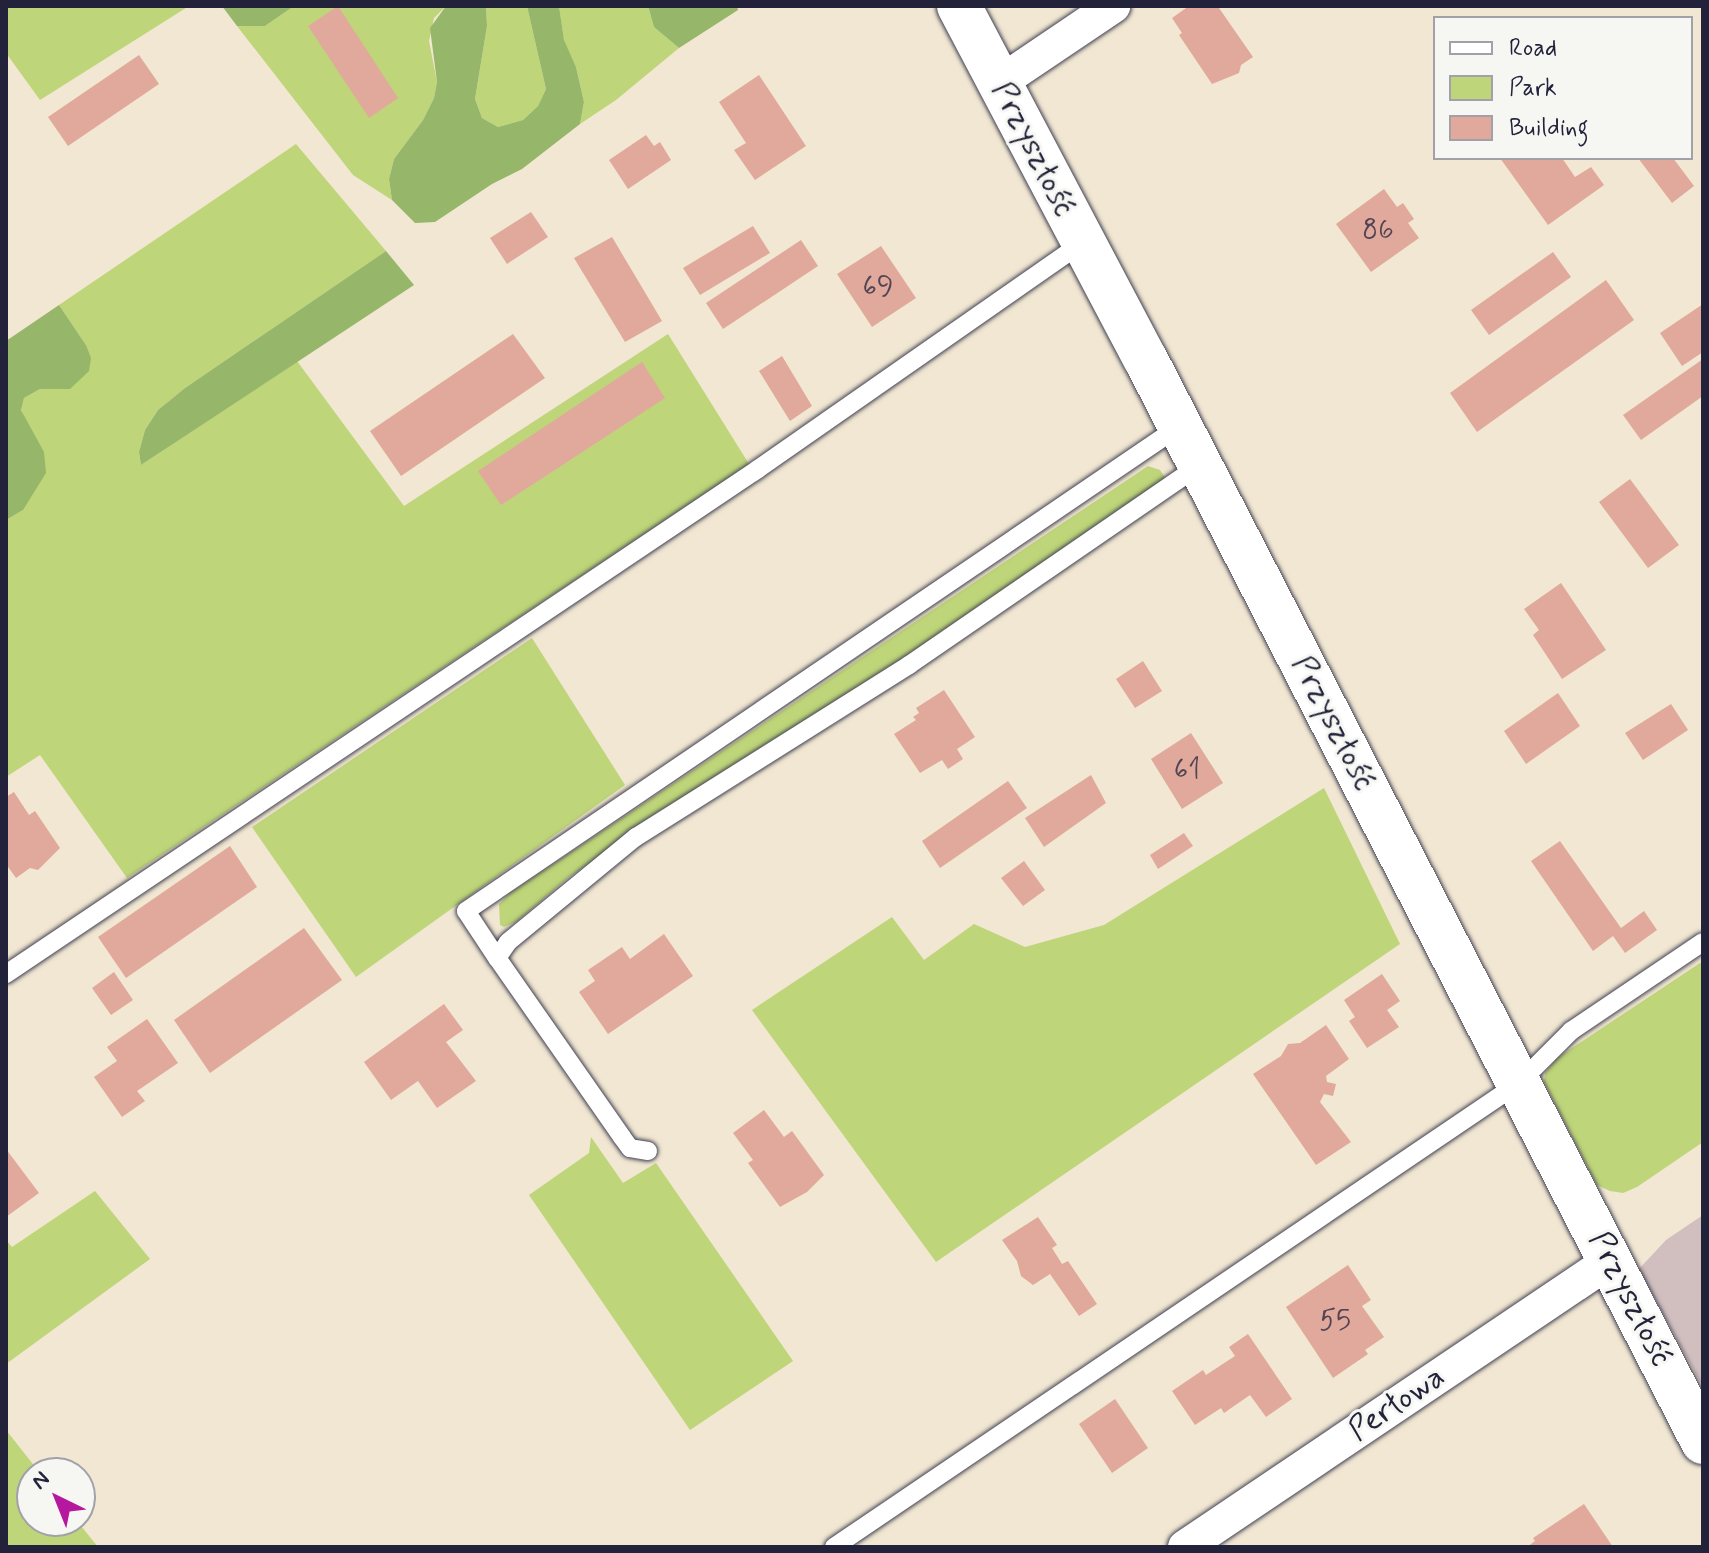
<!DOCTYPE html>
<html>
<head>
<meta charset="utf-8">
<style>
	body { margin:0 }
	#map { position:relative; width:1709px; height:1553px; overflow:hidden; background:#f1e7d2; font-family:Mynerve,sans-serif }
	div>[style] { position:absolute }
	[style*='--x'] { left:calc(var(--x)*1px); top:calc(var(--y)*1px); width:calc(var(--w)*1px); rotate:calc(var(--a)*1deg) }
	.industrial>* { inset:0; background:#d1bfbf }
	.green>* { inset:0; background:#bed579 }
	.forest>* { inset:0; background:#96b669 }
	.building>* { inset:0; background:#e0a99c }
	.roads { filter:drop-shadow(0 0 2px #414052) drop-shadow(0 0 2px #414052) }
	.lane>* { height:18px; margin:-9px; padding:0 9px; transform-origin:9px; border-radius:9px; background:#fff }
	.street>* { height:34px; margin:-17px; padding:0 17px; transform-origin:17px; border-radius:17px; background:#fff }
	.secondary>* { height:44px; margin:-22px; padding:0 22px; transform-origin:22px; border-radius:22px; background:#fff }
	span { translate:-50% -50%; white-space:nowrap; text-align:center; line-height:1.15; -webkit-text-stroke:6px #f6f6f2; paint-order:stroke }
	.number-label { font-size:28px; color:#524453 }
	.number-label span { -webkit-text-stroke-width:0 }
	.street-label { font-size:32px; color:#22223b }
	.frame { position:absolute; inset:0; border:8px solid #22223b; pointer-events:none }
	.legend { position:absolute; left:1433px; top:16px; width:260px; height:144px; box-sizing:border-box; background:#f6f6f2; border:2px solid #a1a1a9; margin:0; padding:10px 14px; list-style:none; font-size:24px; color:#22223b }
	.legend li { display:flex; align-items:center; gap:16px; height:40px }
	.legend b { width:40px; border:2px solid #a1a1a9 }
	.north { position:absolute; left:16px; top:1457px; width:80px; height:80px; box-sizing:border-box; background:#f6f6f2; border:2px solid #a1a1a9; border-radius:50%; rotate:317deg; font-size:22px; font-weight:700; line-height:32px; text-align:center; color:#22223b }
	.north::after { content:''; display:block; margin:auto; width:28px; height:36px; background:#b5179e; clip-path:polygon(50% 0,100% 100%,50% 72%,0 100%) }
</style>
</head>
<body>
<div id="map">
	<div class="industrial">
		<i style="clip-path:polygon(1703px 1215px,1703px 1387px,1639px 1269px,1666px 1240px)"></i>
	</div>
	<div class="green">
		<i style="clip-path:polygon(6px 6px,189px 6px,40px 100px,6px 53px)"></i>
		<i style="clip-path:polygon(294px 6px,446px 6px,434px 18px,429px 41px,437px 82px,434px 98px,423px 120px,394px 159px,389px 179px,392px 200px,353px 175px,237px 26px,265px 26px)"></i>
		<i style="clip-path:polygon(486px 6px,527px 6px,546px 89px,538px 106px,523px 120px,498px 127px,482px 118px,475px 99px,487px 26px)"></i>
		<i style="clip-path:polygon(559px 6px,648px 6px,654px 27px,679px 48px,616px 100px,580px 124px,584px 102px,576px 67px,564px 41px)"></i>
		<i style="clip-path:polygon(296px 144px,386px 251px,185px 388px,158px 410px,145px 430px,139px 452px,141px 465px,297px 361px,404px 506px,668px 334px,749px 464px,127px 878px,40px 755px,6px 777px,6px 520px,23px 510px,26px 422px,21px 409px,24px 398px,40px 389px,70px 389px,86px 345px,59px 305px)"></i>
		<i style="clip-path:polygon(1148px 466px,1160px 470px,1166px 479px,923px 645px,635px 832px,569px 877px,516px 922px,504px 927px,500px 925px,499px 904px,510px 893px)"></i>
		<i style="clip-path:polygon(532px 638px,625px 785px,356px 977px,252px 827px)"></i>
		<i style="clip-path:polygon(1324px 788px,1400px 944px,936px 1262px,752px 1010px,892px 917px,924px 960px,974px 924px,1025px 947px,1104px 925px)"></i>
		<i style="clip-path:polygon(1703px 961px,1703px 1142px,1637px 1187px,1623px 1193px,1610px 1191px,1597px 1185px,1544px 1082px,1545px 1073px,1557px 1058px)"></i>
		<i style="clip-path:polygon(591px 1137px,623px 1183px,656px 1163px,793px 1361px,690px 1430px,529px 1195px,589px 1153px)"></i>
		<i style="clip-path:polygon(95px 1191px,150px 1259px,6px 1364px,6px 1240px,12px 1247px)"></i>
		<i style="clip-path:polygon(6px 1430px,40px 1473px,32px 1473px,32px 1521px,77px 1521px,98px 1547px,6px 1547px)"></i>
	</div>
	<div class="forest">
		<i style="clip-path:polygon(222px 6px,294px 6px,265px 26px,237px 26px)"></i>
		<i style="clip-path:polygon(446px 6px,486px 6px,487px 26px,475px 99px,482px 118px,498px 127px,523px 120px,538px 106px,546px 89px,527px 6px,559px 6px,564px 40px,576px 67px,584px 102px,580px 124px,522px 169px,492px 184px,435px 222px,415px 223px,392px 200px,389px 179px,394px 159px,423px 120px,434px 98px,437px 82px,430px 28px)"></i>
		<i style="clip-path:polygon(648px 6px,737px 6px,738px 10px,679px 48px,654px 27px)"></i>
		<i style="clip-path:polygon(386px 251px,414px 285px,141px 465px,139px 452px,145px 430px,158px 410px,185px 388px)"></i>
		<i style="clip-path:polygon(59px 305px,86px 345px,91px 358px,89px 371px,70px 389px,40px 389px,24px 398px,21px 410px,44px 452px,46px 473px,23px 510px,6px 520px,6px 341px)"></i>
	</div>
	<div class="building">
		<i style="clip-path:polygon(338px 6px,398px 98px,369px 118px,308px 26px)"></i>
		<i style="clip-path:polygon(1189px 6px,1219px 8px,1253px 57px,1241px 65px,1239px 73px,1212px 84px,1179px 35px,1182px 33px,1172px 18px)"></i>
		<i style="clip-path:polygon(139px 55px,159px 84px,68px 146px,48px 117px)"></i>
		<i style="clip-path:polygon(759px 75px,806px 146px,755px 180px,734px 150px,746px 143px,719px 102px)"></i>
		<i style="clip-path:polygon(646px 135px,654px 146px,660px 142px,671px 160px,628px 189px,609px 160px)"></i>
		<i style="clip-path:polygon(1500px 158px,1562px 158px,1575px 177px,1591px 167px,1604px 185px,1548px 225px)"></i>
		<i style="clip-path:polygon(1638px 158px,1673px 158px,1694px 186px,1672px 203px)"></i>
		<i style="clip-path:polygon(1384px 189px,1397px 207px,1403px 203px,1414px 219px,1408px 223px,1419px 238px,1371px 272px,1336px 224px)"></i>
		<i style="clip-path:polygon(531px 212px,548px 237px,507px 264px,490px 238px)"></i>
		<i style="clip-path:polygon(753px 226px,770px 253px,700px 295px,683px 268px)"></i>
		<i style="clip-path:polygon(612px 237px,662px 321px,625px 342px,574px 258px)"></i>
		<i style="clip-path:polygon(801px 240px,818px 266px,723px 329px,706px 303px)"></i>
		<i style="clip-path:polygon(881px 246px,916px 298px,872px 327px,837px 274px)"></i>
		<i style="clip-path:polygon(1553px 252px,1571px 277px,1489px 335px,1471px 310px)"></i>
		<i style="clip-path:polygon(1606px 280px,1634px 320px,1477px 432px,1450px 393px)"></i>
		<i style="clip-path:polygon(1703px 304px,1703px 352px,1682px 366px,1660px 333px)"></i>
		<i style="clip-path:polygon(513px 334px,545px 378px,401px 476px,370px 431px)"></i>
		<i style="clip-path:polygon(782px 356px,812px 406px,790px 421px,759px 371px)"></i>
		<i style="clip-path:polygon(1703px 359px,1703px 396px,1641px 440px,1623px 415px)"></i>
		<i style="clip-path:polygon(642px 362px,665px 398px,501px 505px,478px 471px)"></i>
		<i style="clip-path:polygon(1630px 479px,1679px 545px,1648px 568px,1599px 502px)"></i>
		<i style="clip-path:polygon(1561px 583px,1606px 650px,1562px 679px,1533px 635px,1539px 630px,1524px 609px)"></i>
		<i style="clip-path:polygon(1143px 661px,1162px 691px,1135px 708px,1116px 679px)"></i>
		<i style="clip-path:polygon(944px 690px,975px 737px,957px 749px,963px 759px,948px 769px,942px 760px,920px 773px,894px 734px,916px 720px,913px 717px,919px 713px,916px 708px)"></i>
		<i style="clip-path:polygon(1558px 693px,1580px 726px,1526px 764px,1504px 731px)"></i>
		<i style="clip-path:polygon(1671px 704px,1688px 730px,1643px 760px,1625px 733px)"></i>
		<i style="clip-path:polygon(1191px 733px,1223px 783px,1182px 809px,1151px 759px)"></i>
		<i style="clip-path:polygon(1091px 775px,1106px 803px,1044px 847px,1025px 818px)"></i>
		<i style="clip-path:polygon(1008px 781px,1027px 808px,940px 868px,922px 841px)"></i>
		<i style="clip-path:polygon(14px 792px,29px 815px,35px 811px,60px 848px,38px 870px,30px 868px,16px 878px,6px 864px,6px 797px)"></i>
		<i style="clip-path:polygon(1184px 833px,1193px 846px,1158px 869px,1150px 855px)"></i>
		<i style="clip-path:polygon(1560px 841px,1621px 928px,1644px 911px,1657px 930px,1625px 953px,1613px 936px,1593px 951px,1531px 861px)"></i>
		<i style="clip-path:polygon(230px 846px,257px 887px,126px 978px,98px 937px)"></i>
		<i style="clip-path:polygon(1024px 861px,1045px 890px,1023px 906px,1001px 878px)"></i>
		<i style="clip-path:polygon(304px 928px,342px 980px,210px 1073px,174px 1020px)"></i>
		<i style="clip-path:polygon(664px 934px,693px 976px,608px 1034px,579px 992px,595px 981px,588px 970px,622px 947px,630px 959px)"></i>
		<i style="clip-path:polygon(114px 972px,133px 1000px,111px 1015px,92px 988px)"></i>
		<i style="clip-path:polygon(1382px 974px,1400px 1001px,1387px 1010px,1399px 1027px,1367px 1048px,1349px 1021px,1355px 1017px,1344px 1000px)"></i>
		<i style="clip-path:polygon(444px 1004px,463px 1030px,446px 1042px,476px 1081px,437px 1108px,418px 1081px,391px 1100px,364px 1062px)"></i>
		<i style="clip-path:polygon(147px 1019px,178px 1063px,137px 1091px,145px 1101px,122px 1117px,94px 1077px,117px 1061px,107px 1047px)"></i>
		<i style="clip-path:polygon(1326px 1025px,1349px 1059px,1326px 1076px,1327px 1082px,1336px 1084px,1333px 1096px,1324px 1094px,1320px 1102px,1351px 1142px,1316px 1165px,1253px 1074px,1281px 1056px,1288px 1044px,1300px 1043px)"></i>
		<i style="clip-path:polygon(764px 1110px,784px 1137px,792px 1131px,824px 1175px,807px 1192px,780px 1207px,748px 1163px,753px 1160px,733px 1133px)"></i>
		<i style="clip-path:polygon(6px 1149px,39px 1193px,6px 1217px)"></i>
		<i style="clip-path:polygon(1038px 1217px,1057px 1245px,1052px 1248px,1062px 1264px,1068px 1261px,1097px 1304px,1079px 1316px,1050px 1274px,1033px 1285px,1021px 1276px,1017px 1261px,1002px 1240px)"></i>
		<i style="clip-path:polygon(1348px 1265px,1371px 1300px,1362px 1306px,1384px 1337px,1365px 1350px,1368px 1354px,1333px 1378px,1286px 1307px)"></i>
		<i style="clip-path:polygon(1248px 1334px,1292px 1399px,1266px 1417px,1250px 1395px,1224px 1413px,1221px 1408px,1195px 1425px,1172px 1391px,1203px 1370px,1206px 1375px,1235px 1356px,1229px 1347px)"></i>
		<i style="clip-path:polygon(1115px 1399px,1148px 1448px,1112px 1473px,1079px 1424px)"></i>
		<i style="clip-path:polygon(1584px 1504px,1613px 1547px,1527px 1547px,1535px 1541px,1533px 1538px)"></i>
	</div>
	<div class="roads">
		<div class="lane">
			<i style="--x:497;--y:958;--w:56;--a:-123.4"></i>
			<i style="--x:466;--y:911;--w:863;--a:-34.19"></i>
			<i style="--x:6;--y:974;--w:906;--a:-33.88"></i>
			<i style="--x:758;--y:469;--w:395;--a:-34.9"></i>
			<i style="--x:648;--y:1151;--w:18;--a:-171"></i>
			<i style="--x:630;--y:1148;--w:14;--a:-126"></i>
			<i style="--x:622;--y:1137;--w:218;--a:-124.9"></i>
			<i style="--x:497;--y:958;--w:19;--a:-55"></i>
			<i style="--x:508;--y:942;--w:166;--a:-39.4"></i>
			<i style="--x:636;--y:837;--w:323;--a:-32.2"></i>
			<i style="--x:909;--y:665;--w:352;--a:-34.5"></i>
			<i style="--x:834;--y:1547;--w:827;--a:-34.11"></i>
			<i style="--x:1519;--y:1083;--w:74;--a:-45"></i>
			<i style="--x:1571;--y:1031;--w:159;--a:-34"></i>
		</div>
		<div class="street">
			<i style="--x:999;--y:83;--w:138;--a:-34"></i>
			<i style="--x:1185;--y:1547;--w:512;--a:-33.94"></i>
		</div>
		<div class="secondary">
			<i style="--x:959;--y:6;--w:400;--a:62.2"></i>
			<i style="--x:1146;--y:360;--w:1217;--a:62.76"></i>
		</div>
	</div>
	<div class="number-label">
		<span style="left:1378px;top:231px">86</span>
		<span style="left:878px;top:288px">69</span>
		<span style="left:1187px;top:771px">61</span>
		<span style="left:1335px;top:1322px">55</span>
	</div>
	<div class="street-label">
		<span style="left:1033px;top:149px;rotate:63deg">Przyszłość</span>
		<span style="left:1333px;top:723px;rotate:63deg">Przyszłość</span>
		<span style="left:1630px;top:1299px;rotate:63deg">Przyszłość</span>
		<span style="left:1397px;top:1404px;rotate:-34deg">Perłowa</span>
	</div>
	<div class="frame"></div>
	<ul class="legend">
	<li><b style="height:10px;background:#fff"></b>Road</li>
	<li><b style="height:22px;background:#bed579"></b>Park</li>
	<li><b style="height:22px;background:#e0a99c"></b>Building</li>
	</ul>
	<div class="north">N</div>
</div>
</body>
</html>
